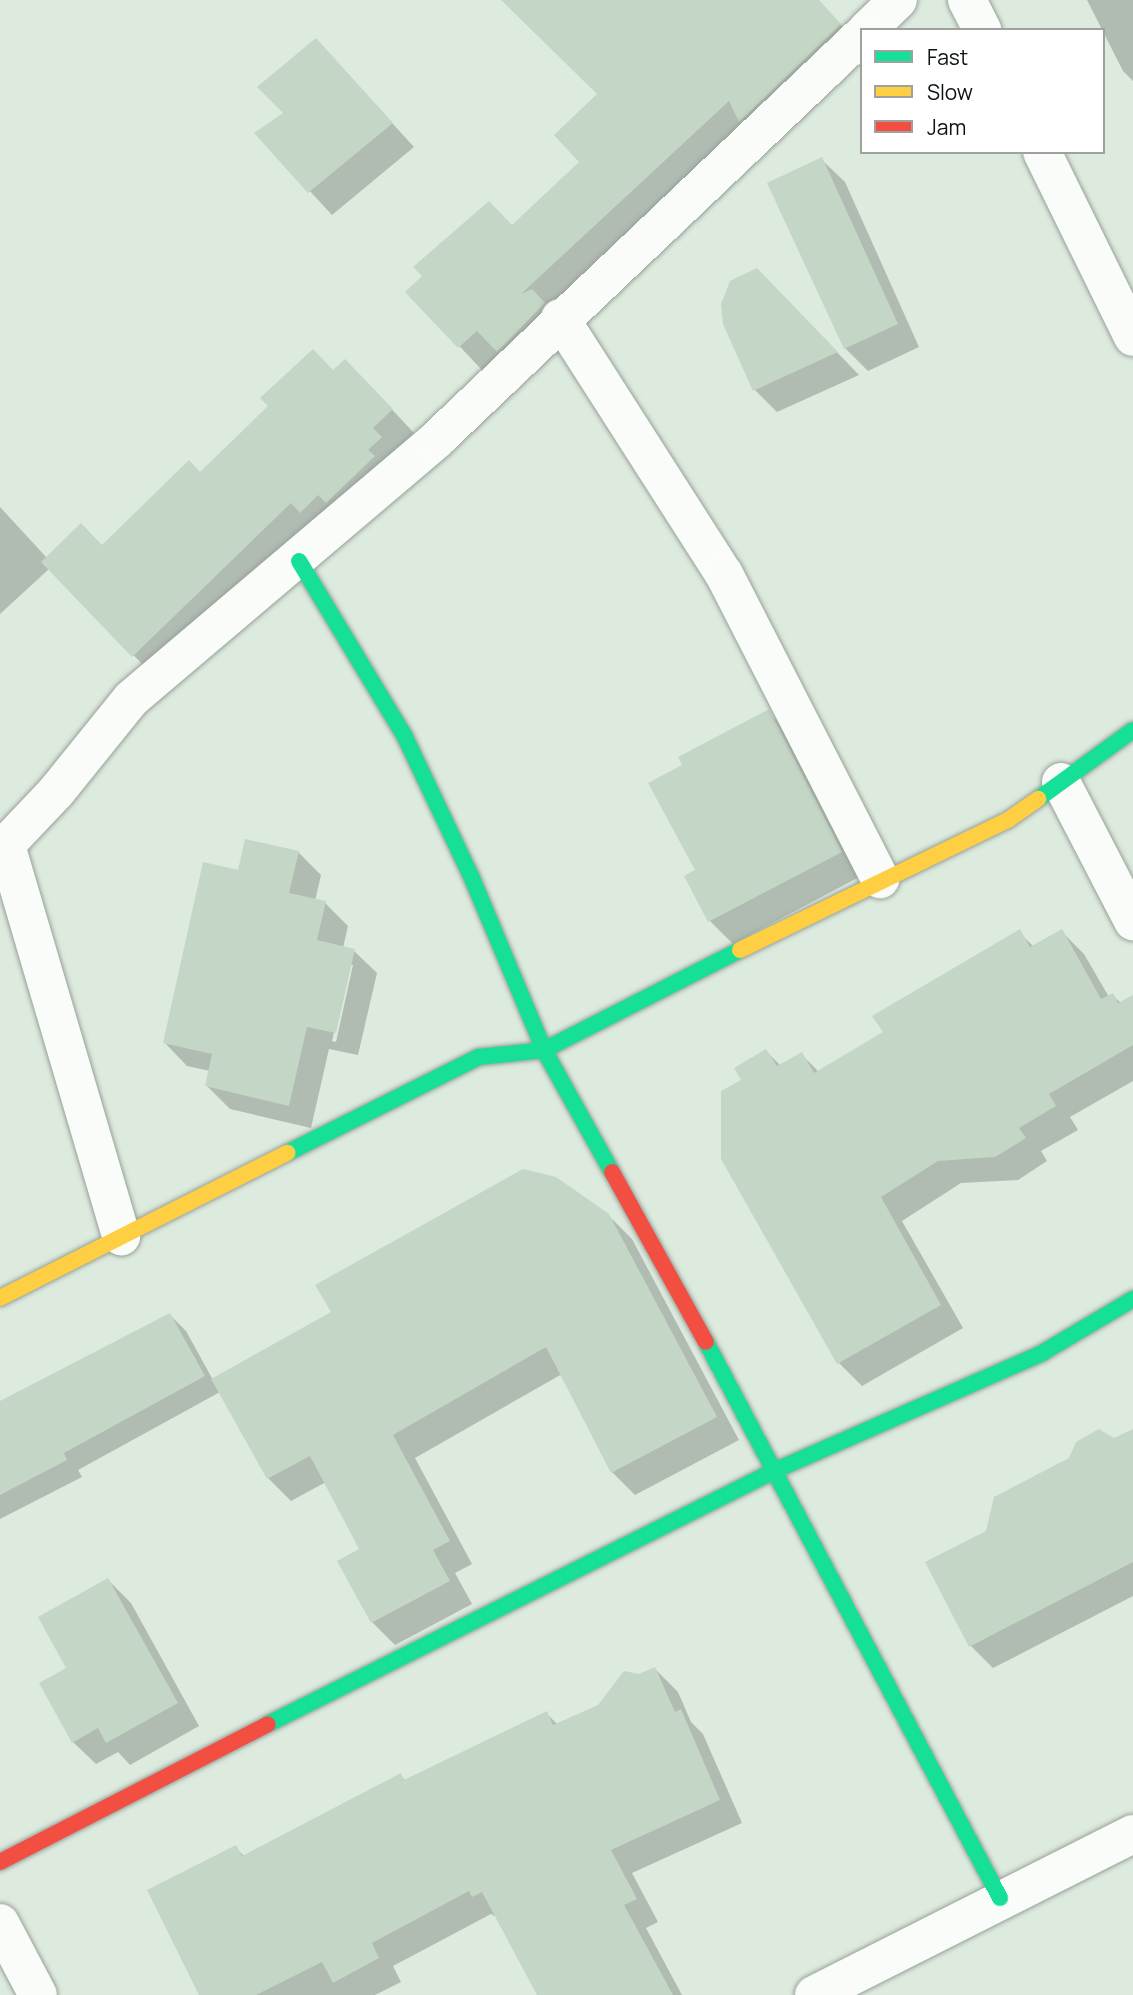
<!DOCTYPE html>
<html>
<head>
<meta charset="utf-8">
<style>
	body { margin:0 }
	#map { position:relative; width:1133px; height:1995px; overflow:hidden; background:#ddeade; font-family:Manrope,sans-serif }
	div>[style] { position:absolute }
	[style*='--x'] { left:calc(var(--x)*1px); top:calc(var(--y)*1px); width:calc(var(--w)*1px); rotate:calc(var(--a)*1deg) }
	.shadow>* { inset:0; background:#0003 }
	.building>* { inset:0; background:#c4d6c5 }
	.roads { filter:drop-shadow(0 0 2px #97a198) drop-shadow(0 0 2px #97a198) }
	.street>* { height:38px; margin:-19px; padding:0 19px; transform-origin:19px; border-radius:19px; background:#fafcfa }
	.fast>* { height:16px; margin:-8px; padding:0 8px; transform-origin:8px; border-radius:8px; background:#16e098 }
	.slow>* { height:16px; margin:-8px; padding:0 8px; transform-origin:8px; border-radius:8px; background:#ffcf43 }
	.jam>* { height:16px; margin:-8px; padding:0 8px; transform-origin:8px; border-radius:8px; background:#f24e42 }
	span { translate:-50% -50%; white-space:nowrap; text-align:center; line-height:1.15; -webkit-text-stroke:7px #fff; paint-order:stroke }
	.legend { position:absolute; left:860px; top:28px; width:245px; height:126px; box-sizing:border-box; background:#fff; border:2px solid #9ea19e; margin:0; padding:9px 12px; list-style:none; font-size:21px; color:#0d140d }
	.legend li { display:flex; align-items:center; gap:14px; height:35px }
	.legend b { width:35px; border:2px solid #9ea19e }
</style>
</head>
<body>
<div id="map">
	<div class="shadow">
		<i style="clip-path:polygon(518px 0,817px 0,862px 47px,482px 370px,408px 292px,513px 227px,581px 162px,599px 94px)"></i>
		<i style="clip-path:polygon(1087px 0,1133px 0,1133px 81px,1123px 71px)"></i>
		<i style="clip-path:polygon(316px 40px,414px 147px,332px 215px,257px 134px,285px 113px)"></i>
		<i style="clip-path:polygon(822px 160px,845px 182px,919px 347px,868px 371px,845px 348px)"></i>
		<i style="clip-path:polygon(780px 293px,859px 375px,777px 412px,755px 390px)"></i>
		<i style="clip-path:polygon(333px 372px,368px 384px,414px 433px,156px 678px,49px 569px,0 614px,0 507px,47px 558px,102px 547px)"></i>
		<i style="clip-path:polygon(768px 712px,791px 734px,863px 875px,733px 944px,710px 921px,698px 871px,685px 766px)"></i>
		<i style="clip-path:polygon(evenodd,298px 852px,321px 875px,315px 901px,325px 903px,348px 926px,343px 948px,354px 951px,377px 973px,358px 1055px,329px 1049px,311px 1128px,230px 1109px,207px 1086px,210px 1071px,187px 1066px,165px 1043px,239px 872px,298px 852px,350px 965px,353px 965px,336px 1042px,332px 1041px,350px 965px)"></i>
		<i style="clip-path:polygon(1061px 931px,1084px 954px,1109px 997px,1112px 995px,1121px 1003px,1133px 997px,1133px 1081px,1070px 1117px,1078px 1130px,1041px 1151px,1047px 1161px,1018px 1180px,961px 1183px,902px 1221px,963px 1328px,862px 1386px,839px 1363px,743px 1080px,766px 1051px,781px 1066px,801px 1054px,819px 1072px,885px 1033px,1019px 932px,1034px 947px)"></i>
		<i style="clip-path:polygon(608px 1215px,632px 1239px,739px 1440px,635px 1495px,612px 1472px,562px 1374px,415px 1458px,472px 1564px,455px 1573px,472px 1604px,395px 1645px,372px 1622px,362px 1550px,326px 1482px,291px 1501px,268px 1478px,220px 1392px,78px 1470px,82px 1477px,0 1519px,0 1403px,170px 1315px,186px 1331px,213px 1380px)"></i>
		<i style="clip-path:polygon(1133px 1430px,1133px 1596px,993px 1668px,970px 1645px,987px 1532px,1070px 1460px)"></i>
		<i style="clip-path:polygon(108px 1580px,131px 1603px,199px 1726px,130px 1765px,118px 1752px,96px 1764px,73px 1742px)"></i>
		<i style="clip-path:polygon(655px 1669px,678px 1692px,691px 1722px,703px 1734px,742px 1823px,632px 1873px,658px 1922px,646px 1928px,682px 1995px,538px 1995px,498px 1918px,491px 1914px,393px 1966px,401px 1982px,375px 1995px,201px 1995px,235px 1847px,245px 1857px,400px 1775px,406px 1781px,546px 1713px,558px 1725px,599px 1707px)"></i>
	</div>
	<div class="building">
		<i style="clip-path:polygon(501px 0,819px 0,841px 24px,739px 122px,729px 101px,521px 294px,532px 289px,545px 303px,497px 352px,477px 331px,458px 348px,405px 292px,422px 276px,413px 267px,489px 201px,512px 225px,579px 162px,554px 135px,597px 94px)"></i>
		<i style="clip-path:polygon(316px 38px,393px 123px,308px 193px,254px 133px,283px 113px,257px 87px)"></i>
		<i style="clip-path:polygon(822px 157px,898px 324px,844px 349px,767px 183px)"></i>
		<i style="clip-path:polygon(757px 268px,838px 352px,753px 391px,723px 324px,721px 304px,730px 281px)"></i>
		<i style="clip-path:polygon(313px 349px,333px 370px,345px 359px,393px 409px,373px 428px,382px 437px,368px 450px,375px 456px,326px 503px,318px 495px,300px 513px,291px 503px,132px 657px,41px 562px,81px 523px,102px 545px,189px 460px,200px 472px,268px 406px,260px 398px)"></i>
		<i style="clip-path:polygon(769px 709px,842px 852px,708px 922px,684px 876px,695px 870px,648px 783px,682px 765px,678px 757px)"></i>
		<i style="clip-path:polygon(245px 839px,299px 851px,289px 893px,326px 901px,317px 940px,355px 949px,336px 1033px,307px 1027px,289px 1106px,205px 1086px,212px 1054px,163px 1043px,203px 862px,238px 870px)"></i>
		<i style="clip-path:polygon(1020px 929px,1030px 947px,1062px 929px,1101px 999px,1113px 993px,1118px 1003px,1133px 995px,1133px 1045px,1049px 1094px,1056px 1106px,1019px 1128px,1026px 1138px,995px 1157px,938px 1161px,881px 1197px,941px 1305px,837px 1364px,721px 1159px,721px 1091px,741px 1080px,734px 1068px,766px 1049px,777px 1066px,802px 1052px,814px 1073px,883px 1032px,872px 1016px)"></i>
		<i style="clip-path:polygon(523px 1169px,556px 1177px,609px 1214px,717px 1417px,611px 1473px,546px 1347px,393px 1435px,450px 1541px,433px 1550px,450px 1581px,371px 1623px,337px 1561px,359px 1549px,310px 1456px,267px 1479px,211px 1379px,331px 1312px,315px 1285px)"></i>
		<i style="clip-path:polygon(170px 1313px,205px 1376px,64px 1453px,67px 1460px,0 1495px,0 1401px)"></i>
		<i style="clip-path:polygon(1099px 1429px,1114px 1438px,1133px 1429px,1133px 1562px,969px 1647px,925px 1562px,986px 1531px,994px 1497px,1069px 1458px,1076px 1442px)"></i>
		<i style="clip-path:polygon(108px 1578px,178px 1703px,106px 1743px,98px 1728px,72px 1743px,39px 1683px,66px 1668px,38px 1617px)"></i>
		<i style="clip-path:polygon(655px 1667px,675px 1712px,681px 1709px,720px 1800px,611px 1850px,637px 1899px,624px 1905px,673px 1995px,537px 1995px,482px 1892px,472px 1897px,469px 1891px,372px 1943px,379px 1958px,333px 1983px,322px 1962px,256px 1995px,199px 1995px,147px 1890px,236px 1845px,242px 1856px,401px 1773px,404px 1780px,547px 1711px,553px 1725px,598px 1705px,624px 1671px,639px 1674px)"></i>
	</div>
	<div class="roads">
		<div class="street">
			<i style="--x:967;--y:0;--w:34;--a:63"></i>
			<i style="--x:867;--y:30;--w:43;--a:-44.1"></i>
			<i style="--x:1042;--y:152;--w:206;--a:63.8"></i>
			<i style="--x:560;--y:318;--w:304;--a:57.4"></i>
			<i style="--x:724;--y:574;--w:343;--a:62.9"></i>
			<i style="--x:1061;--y:782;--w:157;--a:62.6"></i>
			<i style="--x:6;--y:845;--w:408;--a:73.6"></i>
			<i style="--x:0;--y:851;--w:81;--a:-46.5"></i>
			<i style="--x:56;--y:792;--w:119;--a:-51.1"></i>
			<i style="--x:131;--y:699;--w:400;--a:-40.3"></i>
			<i style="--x:436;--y:440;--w:588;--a:-43.55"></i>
			<i style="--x:0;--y:1923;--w:81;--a:62.2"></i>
			<i style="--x:814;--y:1995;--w:357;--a:-26.8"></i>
		</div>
		<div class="fast">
			<i style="--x:299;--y:561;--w:205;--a:58.9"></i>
			<i style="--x:405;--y:737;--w:154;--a:64.6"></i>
			<i style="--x:471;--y:876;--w:189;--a:67.2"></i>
			<i style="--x:544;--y:1050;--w:140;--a:60.9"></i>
			<i style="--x:1038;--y:799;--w:117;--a:-36"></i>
			<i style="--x:287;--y:1153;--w:215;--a:-26.6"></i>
			<i style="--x:479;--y:1057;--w:65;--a:-6.1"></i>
			<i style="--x:544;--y:1050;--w:220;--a:-27"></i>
			<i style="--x:706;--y:1342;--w:629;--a:62.13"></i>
			<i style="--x:268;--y:1724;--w:568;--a:-26.57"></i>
			<i style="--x:776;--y:1470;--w:291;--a:-23.7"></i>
			<i style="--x:1042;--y:1353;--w:106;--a:-30.7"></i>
		</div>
		<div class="slow">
			<i style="--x:740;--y:950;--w:298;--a:-25.9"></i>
			<i style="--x:1008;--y:820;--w:37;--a:-35"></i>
			<i style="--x:0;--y:1298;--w:322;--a:-26.8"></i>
		</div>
		<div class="jam">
			<i style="--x:612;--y:1172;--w:194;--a:61.1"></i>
			<i style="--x:0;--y:1862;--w:301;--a:-27.2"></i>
		</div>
	</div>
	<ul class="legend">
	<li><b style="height:9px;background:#16e098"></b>Fast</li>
	<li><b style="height:9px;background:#ffcf43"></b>Slow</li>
	<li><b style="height:9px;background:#f24e42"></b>Jam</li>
	</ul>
</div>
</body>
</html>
